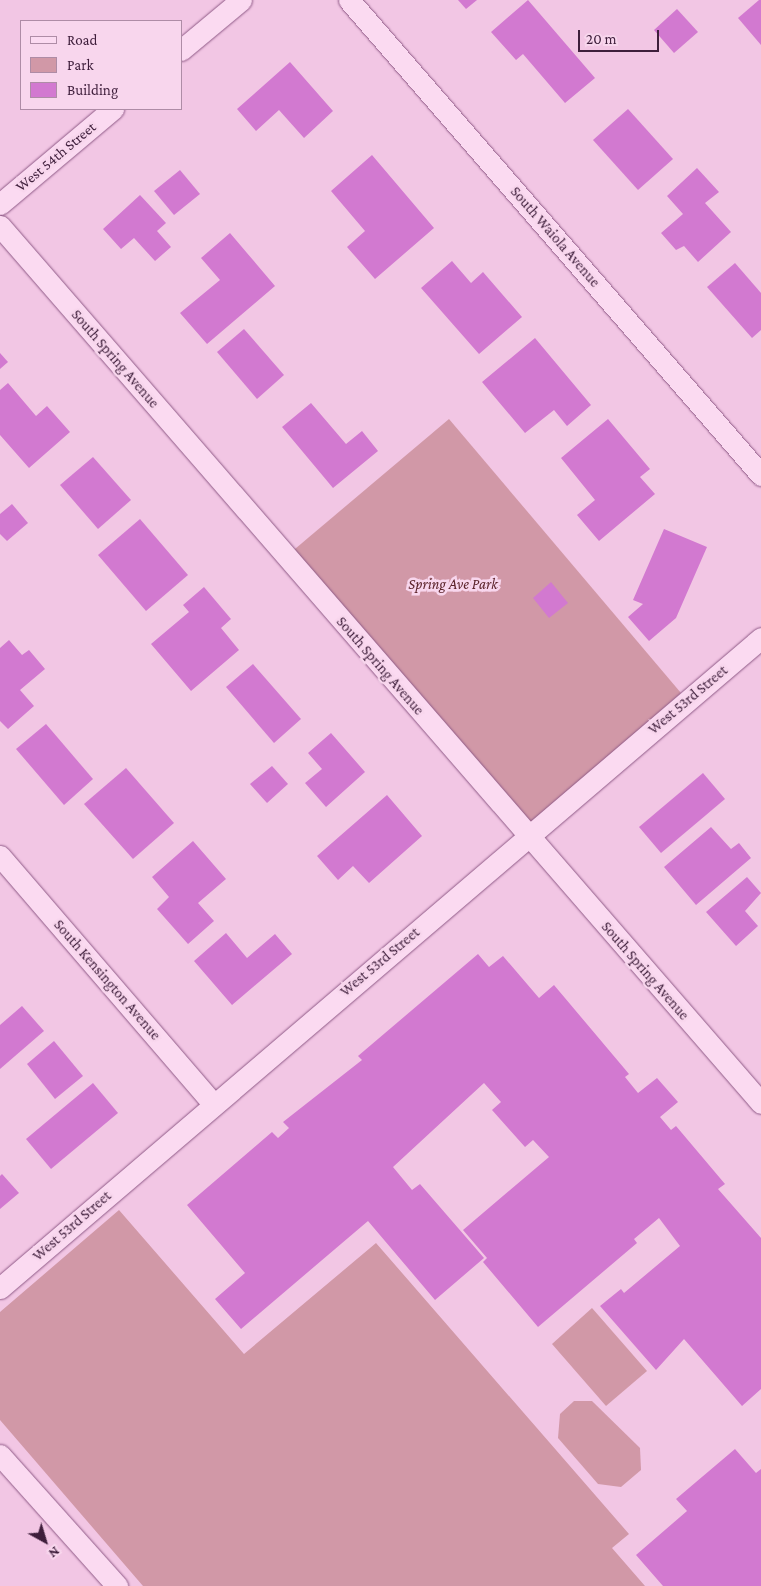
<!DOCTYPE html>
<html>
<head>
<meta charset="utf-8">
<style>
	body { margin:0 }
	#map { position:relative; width:761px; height:1586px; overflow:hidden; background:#f2c6e4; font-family:"Crimson Pro",serif }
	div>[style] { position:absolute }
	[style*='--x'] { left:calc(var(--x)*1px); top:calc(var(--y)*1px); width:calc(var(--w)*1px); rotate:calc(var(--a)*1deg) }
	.green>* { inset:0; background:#d198a7 }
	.building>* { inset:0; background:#d279d0 }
	.roads { filter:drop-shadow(0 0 1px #8f5a87) drop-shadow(0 0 1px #8f5a87) }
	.minor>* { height:21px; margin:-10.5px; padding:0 10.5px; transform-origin:10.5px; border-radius:10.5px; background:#fbdaf1 }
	span { translate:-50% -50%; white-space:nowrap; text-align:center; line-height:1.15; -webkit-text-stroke:5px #f8d6ed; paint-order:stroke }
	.street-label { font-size:15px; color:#3e1e3b }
	.park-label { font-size:15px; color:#5c242b; font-style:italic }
	.legend { position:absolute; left:20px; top:20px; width:162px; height:90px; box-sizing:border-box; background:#f8d6ed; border:1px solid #ae8ca6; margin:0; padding:6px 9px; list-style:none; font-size:15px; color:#3e1e3b }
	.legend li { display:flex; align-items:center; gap:10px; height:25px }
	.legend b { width:25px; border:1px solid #ae8ca6 }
	.north { position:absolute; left:20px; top:1516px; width:50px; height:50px; -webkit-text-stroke:4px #f8d6ed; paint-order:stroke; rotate:141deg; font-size:14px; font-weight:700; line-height:20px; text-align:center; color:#3e1e3b }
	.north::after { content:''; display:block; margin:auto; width:18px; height:22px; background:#3e1e3b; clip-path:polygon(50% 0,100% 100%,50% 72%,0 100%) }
	.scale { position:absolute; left:578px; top:30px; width:81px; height:22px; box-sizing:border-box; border:2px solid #3e1e3b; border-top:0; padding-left:6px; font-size:15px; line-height:18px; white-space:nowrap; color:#3e1e3b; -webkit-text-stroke:4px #f8d6ed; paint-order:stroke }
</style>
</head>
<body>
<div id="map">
	<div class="green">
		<i style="clip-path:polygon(449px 419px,681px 693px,525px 829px,289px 554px)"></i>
		<i style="clip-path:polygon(119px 1210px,244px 1354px,376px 1243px,629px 1534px,612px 1548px,645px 1586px,143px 1586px,0 1420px,0 1312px)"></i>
		<i style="clip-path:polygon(592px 1308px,647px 1371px,606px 1406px,552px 1344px)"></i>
		<i style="clip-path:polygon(574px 1401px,592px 1401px,640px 1448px,641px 1470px,621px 1487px,598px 1484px,558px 1438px,560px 1414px)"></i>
	</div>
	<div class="building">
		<i style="clip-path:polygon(458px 0,477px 0,466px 9px)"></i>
		<i style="clip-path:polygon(528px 0,595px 78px,565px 103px,523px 54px,516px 60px,491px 32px)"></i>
		<i style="clip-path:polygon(759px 0,761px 0,761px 45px,738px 18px)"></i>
		<i style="clip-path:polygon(677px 9px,698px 32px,674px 53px,654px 30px)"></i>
		<i style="clip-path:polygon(290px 62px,333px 111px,304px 138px,279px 110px,256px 131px,237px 109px)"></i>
		<i style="clip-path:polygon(628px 109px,673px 159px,638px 190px,593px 140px)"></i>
		<i style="clip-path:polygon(372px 155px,434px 228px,375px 279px,347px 247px,365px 231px,331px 191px)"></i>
		<i style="clip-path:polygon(697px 168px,719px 192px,705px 203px,731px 232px,698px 262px,684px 246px,676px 250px,661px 233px,683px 214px,667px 196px)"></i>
		<i style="clip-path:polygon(180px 170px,200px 194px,174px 215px,154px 191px)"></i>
		<i style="clip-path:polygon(140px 195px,166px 223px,157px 231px,171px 247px,155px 261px,134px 238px,121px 249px,103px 229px)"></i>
		<i style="clip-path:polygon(230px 233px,275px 286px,207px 344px,180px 313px,220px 280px,201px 258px)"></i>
		<i style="clip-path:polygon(452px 261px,471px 283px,483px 272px,522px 317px,479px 354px,421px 288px)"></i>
		<i style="clip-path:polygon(735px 263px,761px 293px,761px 330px,752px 338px,707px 287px)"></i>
		<i style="clip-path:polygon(244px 329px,284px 375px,257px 399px,217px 352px)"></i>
		<i style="clip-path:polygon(535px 338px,591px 405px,567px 426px,554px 410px,525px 433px,482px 382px)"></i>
		<i style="clip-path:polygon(0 353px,8px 362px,0 369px)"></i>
		<i style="clip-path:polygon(8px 383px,36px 416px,47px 406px,70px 432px,29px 468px,0 435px,0 390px)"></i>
		<i style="clip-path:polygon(311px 403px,346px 444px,362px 431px,378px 451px,333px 488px,282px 427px)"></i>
		<i style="clip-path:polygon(608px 419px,650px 469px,640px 477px,655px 494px,599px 541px,577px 515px,595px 500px,561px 458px)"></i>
		<i style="clip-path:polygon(93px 457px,131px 500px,98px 529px,60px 485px)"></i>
		<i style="clip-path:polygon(12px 504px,28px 523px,7px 541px,0 534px,0 514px)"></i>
		<i style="clip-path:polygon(140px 519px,188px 575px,146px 611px,98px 555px)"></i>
		<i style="clip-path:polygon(664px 529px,707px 547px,676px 618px,649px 641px,628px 617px,643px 604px,633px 600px)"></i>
		<i style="clip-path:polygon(551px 582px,568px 603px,549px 618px,533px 598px)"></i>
		<i style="clip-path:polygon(204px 587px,231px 619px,221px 628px,239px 650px,191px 691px,151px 644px,189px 612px,183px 605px)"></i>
		<i style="clip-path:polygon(9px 640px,22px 655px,29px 650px,45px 669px,20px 690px,34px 706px,8px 729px,0 721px,0 648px)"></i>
		<i style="clip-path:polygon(253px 664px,301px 719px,274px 743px,226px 687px)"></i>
		<i style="clip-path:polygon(46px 724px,93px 779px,64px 805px,16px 749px)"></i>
		<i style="clip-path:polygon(331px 733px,365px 772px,326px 807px,305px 783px,322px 769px,308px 753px)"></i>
		<i style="clip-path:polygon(272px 766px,288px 784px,267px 803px,250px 784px)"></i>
		<i style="clip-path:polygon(126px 768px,174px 823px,133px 859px,84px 804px)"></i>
		<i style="clip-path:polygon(703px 773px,725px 799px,661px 853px,639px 827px)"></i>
		<i style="clip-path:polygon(387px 795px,422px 836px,369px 883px,353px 866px,338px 880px,317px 856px)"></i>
		<i style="clip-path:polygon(711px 827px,731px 849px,739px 843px,751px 858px,696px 905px,664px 867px)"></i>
		<i style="clip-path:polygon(193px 841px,226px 879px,198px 903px,214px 921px,188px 944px,157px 909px,169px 897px,152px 877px)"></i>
		<i style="clip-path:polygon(747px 877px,761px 893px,745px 911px,758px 926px,736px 946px,706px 912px)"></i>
		<i style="clip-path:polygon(226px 933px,247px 958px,275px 934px,292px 954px,232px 1005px,194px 961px)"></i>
		<i style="clip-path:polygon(478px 954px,489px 967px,503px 956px,539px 998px,554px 985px,629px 1074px,625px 1077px,638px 1093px,657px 1078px,678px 1102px,660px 1117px,671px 1130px,676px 1126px,725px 1184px,718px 1189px,761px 1238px,761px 1389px,742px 1406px,684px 1339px,656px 1370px,600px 1306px,621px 1289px,624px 1293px,680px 1246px,659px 1218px,634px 1239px,637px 1243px,538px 1327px,483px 1262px,487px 1258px,463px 1230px,549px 1157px,533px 1140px,525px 1147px,492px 1110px,501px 1102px,484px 1083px,393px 1167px,412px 1190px,420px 1184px,484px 1258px,435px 1300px,368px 1221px,241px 1329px,215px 1299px,245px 1273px,187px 1205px,272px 1132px,278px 1138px,289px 1128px,283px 1122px,362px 1060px,358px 1056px)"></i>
		<i style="clip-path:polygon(22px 1006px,44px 1031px,0 1069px,0 1025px)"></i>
		<i style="clip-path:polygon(54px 1041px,83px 1076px,55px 1099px,27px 1064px)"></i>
		<i style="clip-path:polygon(93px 1083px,118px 1113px,51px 1169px,26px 1139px)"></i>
		<i style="clip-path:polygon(2px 1174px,19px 1193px,0 1209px,0 1176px)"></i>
		<i style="clip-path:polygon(735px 1449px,756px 1473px,761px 1469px,761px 1586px,663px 1586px,636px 1555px,687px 1511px,676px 1499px)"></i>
	</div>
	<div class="roads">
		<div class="minor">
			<i style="--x:349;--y:0;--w:629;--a:49.06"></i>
			<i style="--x:181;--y:50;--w:78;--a:-39.8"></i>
			<i style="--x:0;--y:204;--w:148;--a:-40.1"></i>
			<i style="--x:0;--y:226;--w:1161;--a:49.05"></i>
			<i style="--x:0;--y:856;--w:327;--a:49.3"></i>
			<i style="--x:0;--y:1288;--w:1001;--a:-40.5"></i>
			<i style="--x:0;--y:1455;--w:176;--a:48.2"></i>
		</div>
	</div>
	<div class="street-label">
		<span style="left:56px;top:157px;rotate:-40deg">West 54th Street</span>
		<span style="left:555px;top:237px;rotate:49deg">South Waiola Avenue</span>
		<span style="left:115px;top:359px;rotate:49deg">South Spring Avenue</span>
		<span style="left:380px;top:666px;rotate:49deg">South Spring Avenue</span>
		<span style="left:688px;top:700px;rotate:-40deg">West 53rd Street</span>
		<span style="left:380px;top:962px;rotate:-40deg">West 53rd Street</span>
		<span style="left:645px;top:971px;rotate:49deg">South Spring Avenue</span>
		<span style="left:107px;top:980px;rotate:49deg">South Kensington Avenue</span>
		<span style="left:72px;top:1226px;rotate:-41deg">West 53rd Street</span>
	</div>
	<div class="park-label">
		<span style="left:453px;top:585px">Spring Ave Park</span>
	</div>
	<ul class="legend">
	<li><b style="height:6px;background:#fbdaf1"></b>Road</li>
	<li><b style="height:14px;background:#d198a7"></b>Park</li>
	<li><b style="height:14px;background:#d279d0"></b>Building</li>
	</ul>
	<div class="north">N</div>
	<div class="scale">20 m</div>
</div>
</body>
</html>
